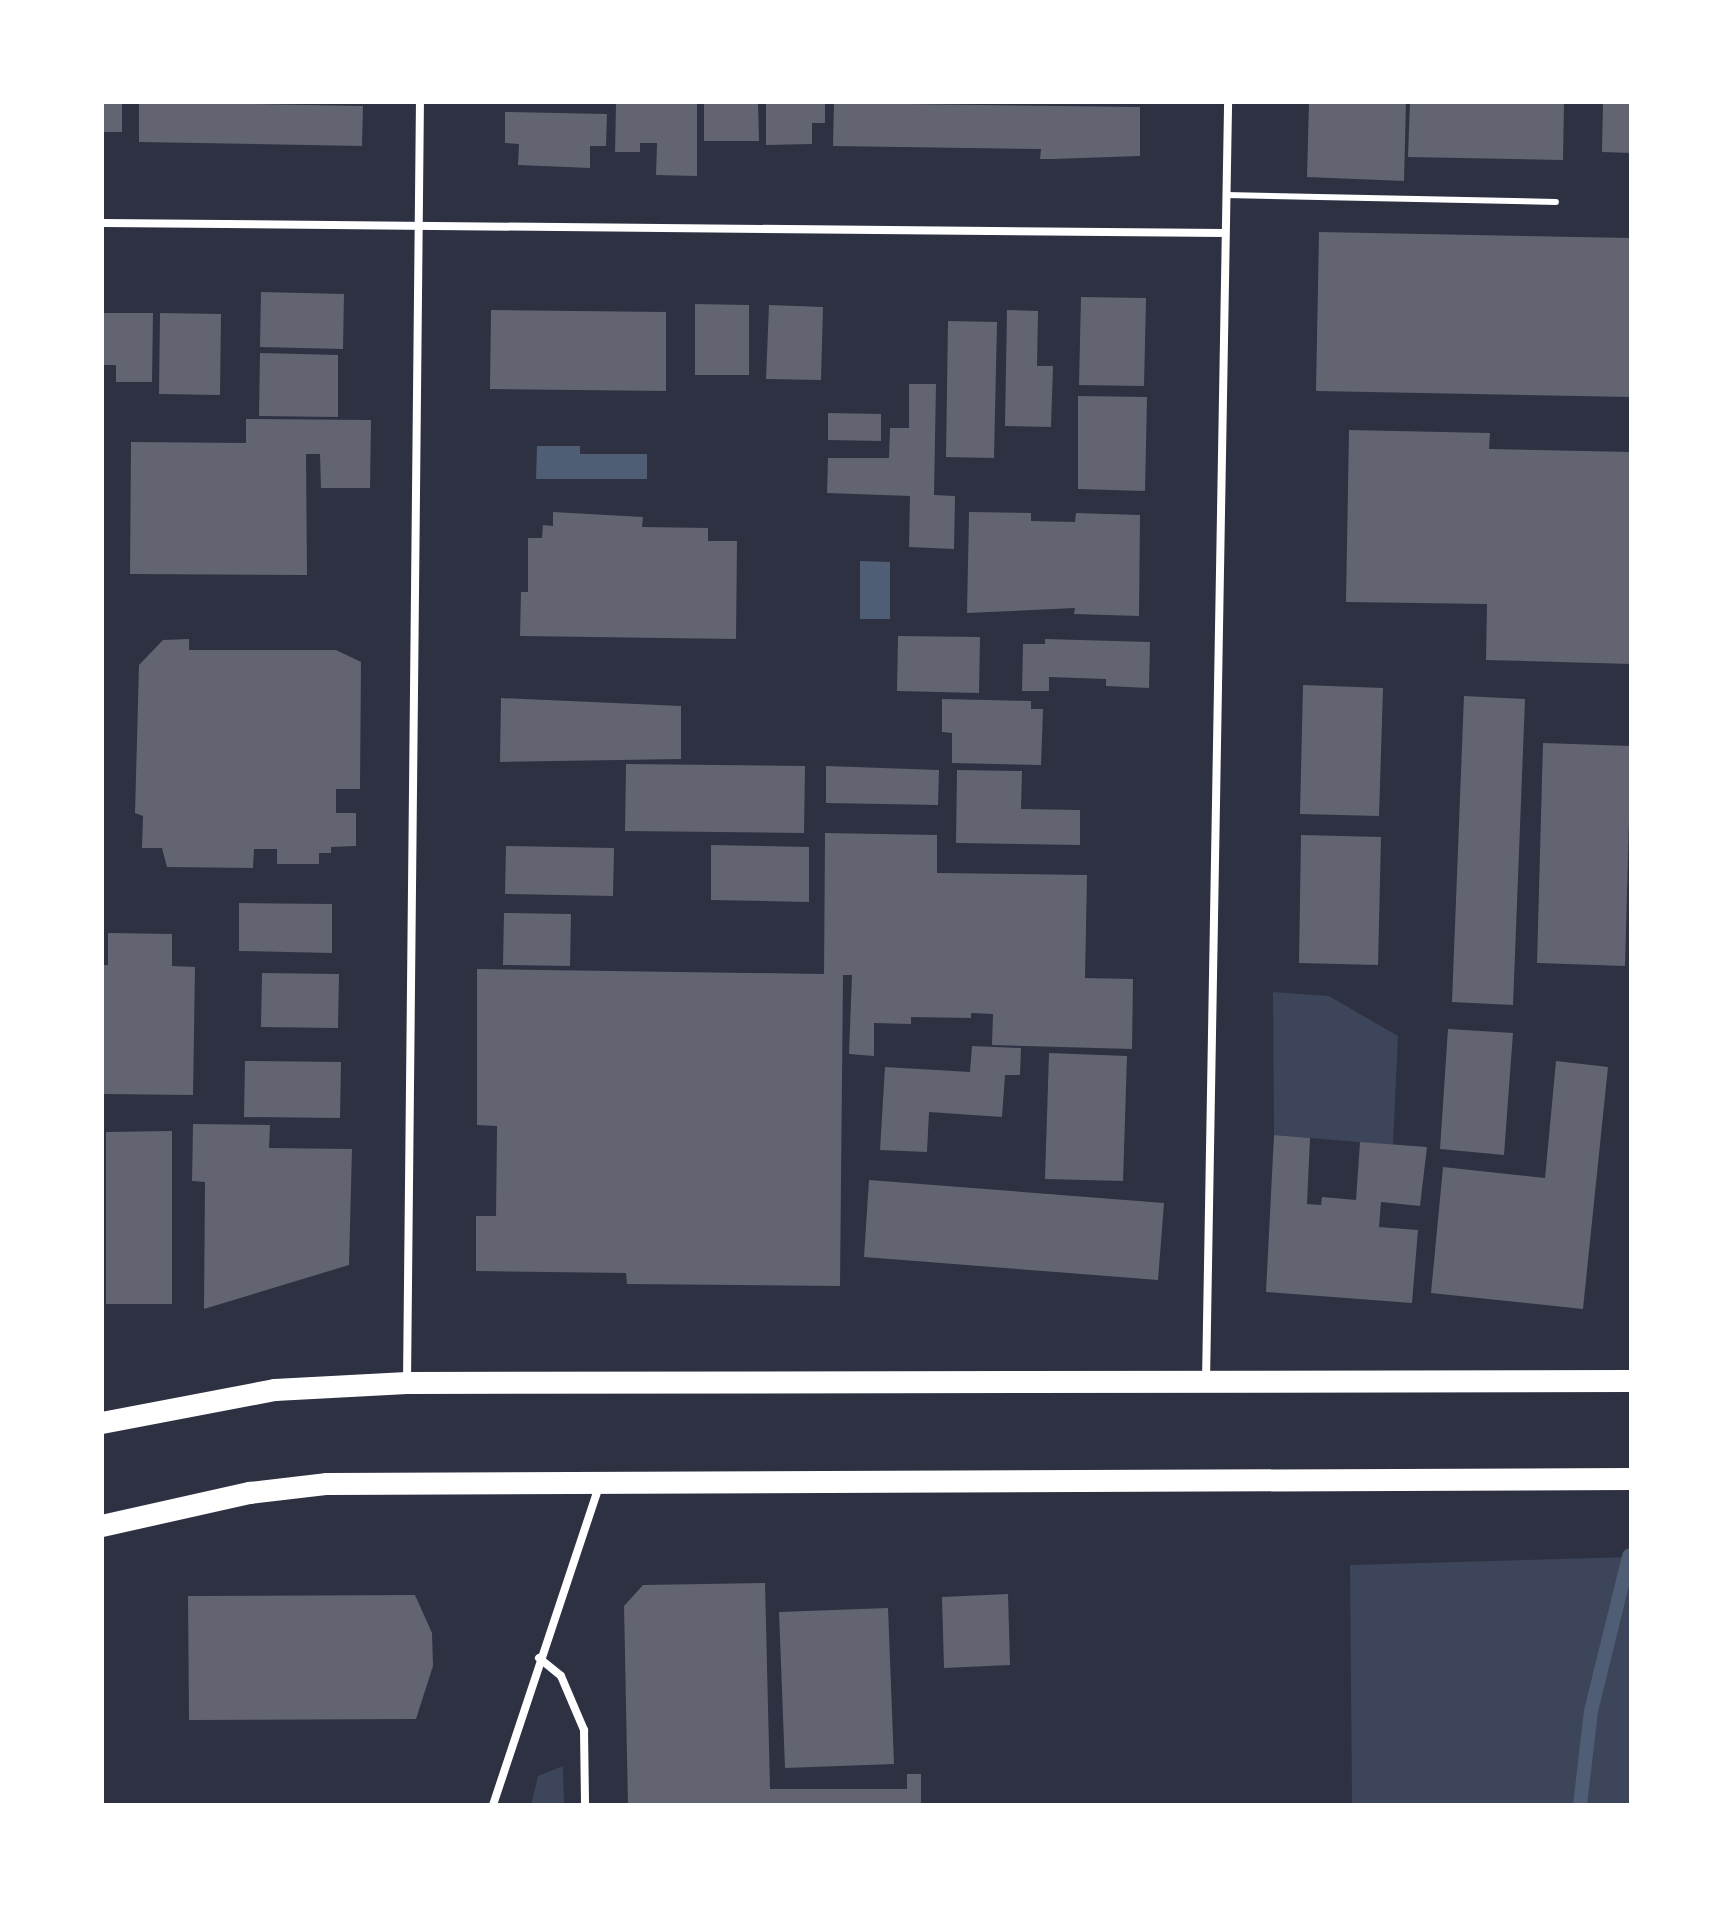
<!DOCTYPE html>
<html>
<head>
<meta charset="utf-8">
<style>
	body { margin:0 }
	#map { position:relative; width:1733px; height:1907px; overflow:hidden; background:#2d3142; font-family:"Golos Text",sans-serif }
	div>[style] { position:absolute }
	[style*='--x'] { left:calc(var(--x)*1px); top:calc(var(--y)*1px); width:calc(var(--w)*1px); rotate:calc(var(--a)*1deg) }
	.green>* { inset:0; background:#3c4559 }
	.water>* { inset:0; background:#4f5d75 }
	.stream>* { height:14px; margin:-7px; padding:0 7px; transform-origin:7px; border-radius:7px; background:#4f5d75 }
	.building>* { inset:0; background:#626471 }
	.service>* { height:6px; margin:-3px; padding:0 3px; transform-origin:3px; border-radius:3px; background:#fff }
	.minor>* { height:8px; margin:-4px; padding:0 4px; transform-origin:4px; border-radius:4px; background:#fff }
	.trunk>* { height:22px; margin:-11px; padding:0 11px; transform-origin:11px; border-radius:11px; background:#fff }
	span { translate:-50% -50%; white-space:nowrap; text-align:center; line-height:1.15; -webkit-text-stroke:8px #fff; paint-order:stroke }
	.frame { position:absolute; inset:0; border:104px solid #fff; pointer-events:none }
</style>
</head>
<body>
<div id="map">
	<div class="green">
		<i style="clip-path:polygon(1273px 992px,1329px 996px,1398px 1036px,1393px 1145px,1274px 1135px)"></i>
		<i style="clip-path:polygon(1631px 1557px,1631px 1805px,1352px 1805px,1350px 1565px)"></i>
		<i style="clip-path:polygon(563px 1766px,564px 1805px,531px 1805px,538px 1776px)"></i>
	</div>
	<div class="water">
		<i style="clip-path:polygon(537px 446px,580px 446px,580px 454px,647px 454px,647px 479px,536px 479px)"></i>
		<i style="clip-path:polygon(860px 561px,890px 562px,890px 619px,860px 619px)"></i>
	</div>
	<div class="stream">
		<i style="--x:1580;--y:1805;--w:95;--a:-83.3"></i>
		<i style="--x:1591;--y:1711;--w:160;--a:-76.2"></i>
	</div>
	<div class="building">
		<i style="clip-path:polygon(102px 102px,122px 102px,122px 132px,102px 132px)"></i>
		<i style="clip-path:polygon(139px 102px,363px 106px,362px 146px,139px 142px)"></i>
		<i style="clip-path:polygon(697px 102px,697px 176px,656px 175px,657px 143px,640px 143px,640px 152px,615px 152px,616px 104px)"></i>
		<i style="clip-path:polygon(704px 102px,758px 102px,759px 141px,704px 141px)"></i>
		<i style="clip-path:polygon(766px 102px,825px 102px,825px 123px,812px 123px,812px 144px,766px 145px)"></i>
		<i style="clip-path:polygon(1309px 102px,1406px 102px,1404px 181px,1307px 177px)"></i>
		<i style="clip-path:polygon(1410px 102px,1564px 102px,1563px 160px,1408px 157px)"></i>
		<i style="clip-path:polygon(1603px 102px,1631px 102px,1631px 153px,1602px 152px)"></i>
		<i style="clip-path:polygon(834px 103px,1140px 107px,1140px 156px,1053px 159px,1040px 159px,1041px 149px,833px 146px)"></i>
		<i style="clip-path:polygon(505px 112px,607px 114px,606px 146px,590px 146px,590px 168px,518px 165px,519px 144px,505px 143px)"></i>
		<i style="clip-path:polygon(1319px 232px,1631px 238px,1631px 397px,1316px 391px)"></i>
		<i style="clip-path:polygon(261px 292px,344px 294px,343px 349px,260px 347px)"></i>
		<i style="clip-path:polygon(1081px 297px,1146px 298px,1144px 386px,1079px 385px)"></i>
		<i style="clip-path:polygon(695px 304px,749px 305px,749px 375px,695px 375px)"></i>
		<i style="clip-path:polygon(769px 305px,823px 307px,821px 380px,766px 379px)"></i>
		<i style="clip-path:polygon(491px 310px,666px 312px,666px 391px,490px 389px)"></i>
		<i style="clip-path:polygon(1007px 310px,1038px 311px,1037px 366px,1053px 366px,1051px 427px,1005px 426px)"></i>
		<i style="clip-path:polygon(102px 313px,153px 313px,152px 382px,116px 382px,116px 365px,102px 365px)"></i>
		<i style="clip-path:polygon(160px 313px,221px 314px,220px 395px,159px 394px)"></i>
		<i style="clip-path:polygon(948px 321px,997px 322px,994px 458px,946px 457px)"></i>
		<i style="clip-path:polygon(260px 353px,338px 355px,338px 417px,259px 416px)"></i>
		<i style="clip-path:polygon(909px 384px,936px 384px,934px 495px,955px 496px,954px 549px,909px 547px,910px 496px,827px 493px,828px 458px,889px 458px,890px 428px,909px 428px)"></i>
		<i style="clip-path:polygon(1078px 396px,1147px 397px,1145px 491px,1078px 489px)"></i>
		<i style="clip-path:polygon(828px 413px,881px 414px,881px 441px,828px 440px)"></i>
		<i style="clip-path:polygon(246px 419px,371px 420px,370px 488px,321px 488px,320px 454px,306px 454px,307px 575px,130px 574px,131px 442px,246px 443px)"></i>
		<i style="clip-path:polygon(1349px 430px,1490px 433px,1489px 449px,1631px 452px,1631px 664px,1486px 660px,1487px 604px,1346px 602px)"></i>
		<i style="clip-path:polygon(553px 512px,643px 517px,642px 527px,708px 528px,708px 541px,737px 541px,736px 639px,520px 636px,521px 592px,528px 592px,528px 538px,542px 538px,543px 525px,553px 526px)"></i>
		<i style="clip-path:polygon(969px 512px,1031px 513px,1031px 521px,1075px 522px,1076px 513px,1140px 515px,1139px 616px,1074px 614px,1075px 608px,967px 613px)"></i>
		<i style="clip-path:polygon(898px 636px,980px 637px,979px 693px,897px 691px)"></i>
		<i style="clip-path:polygon(189px 639px,189px 650px,336px 650px,361px 662px,360px 789px,336px 789px,336px 813px,356px 813px,356px 846px,331px 847px,331px 853px,319px 853px,319px 864px,277px 864px,277px 849px,254px 849px,253px 868px,167px 867px,162px 848px,142px 848px,143px 816px,135px 813px,139px 665px,163px 640px)"></i>
		<i style="clip-path:polygon(1045px 639px,1150px 642px,1149px 688px,1106px 686px,1106px 679px,1049px 677px,1049px 691px,1022px 691px,1023px 644px,1045px 644px)"></i>
		<i style="clip-path:polygon(1303px 685px,1383px 688px,1379px 816px,1300px 814px)"></i>
		<i style="clip-path:polygon(1464px 696px,1525px 699px,1513px 1005px,1452px 1002px)"></i>
		<i style="clip-path:polygon(501px 698px,681px 706px,681px 759px,500px 762px)"></i>
		<i style="clip-path:polygon(942px 699px,1031px 701px,1031px 709px,1043px 709px,1041px 765px,952px 763px,952px 733px,942px 732px)"></i>
		<i style="clip-path:polygon(1543px 743px,1631px 746px,1625px 966px,1537px 963px)"></i>
		<i style="clip-path:polygon(626px 764px,805px 766px,804px 833px,625px 831px)"></i>
		<i style="clip-path:polygon(826px 766px,939px 770px,938px 805px,826px 803px)"></i>
		<i style="clip-path:polygon(957px 770px,1022px 771px,1021px 809px,1080px 810px,1080px 845px,956px 843px)"></i>
		<i style="clip-path:polygon(825px 833px,937px 835px,937px 873px,1087px 875px,1085px 978px,1133px 979px,1132px 1049px,992px 1045px,993px 1014px,971px 1013px,971px 1018px,911px 1017px,911px 1024px,874px 1023px,874px 1056px,849px 1054px,852px 975px,843px 975px,840px 1286px,627px 1284px,626px 1273px,476px 1271px,476px 1216px,496px 1216px,497px 1126px,477px 1125px,477px 969px,824px 974px)"></i>
		<i style="clip-path:polygon(1301px 835px,1381px 837px,1378px 965px,1299px 963px)"></i>
		<i style="clip-path:polygon(711px 845px,809px 847px,809px 902px,711px 900px)"></i>
		<i style="clip-path:polygon(506px 846px,614px 848px,613px 896px,505px 894px)"></i>
		<i style="clip-path:polygon(239px 903px,332px 904px,332px 953px,239px 951px)"></i>
		<i style="clip-path:polygon(504px 913px,571px 914px,570px 966px,503px 965px)"></i>
		<i style="clip-path:polygon(108px 933px,172px 934px,172px 966px,195px 967px,193px 1095px,102px 1094px,102px 965px,108px 965px)"></i>
		<i style="clip-path:polygon(262px 973px,339px 974px,338px 1028px,261px 1027px)"></i>
		<i style="clip-path:polygon(1448px 1029px,1513px 1033px,1504px 1155px,1440px 1149px)"></i>
		<i style="clip-path:polygon(972px 1046px,1021px 1048px,1020px 1075px,1005px 1075px,1002px 1117px,929px 1112px,927px 1152px,880px 1150px,885px 1067px,970px 1072px)"></i>
		<i style="clip-path:polygon(1049px 1053px,1127px 1056px,1123px 1181px,1045px 1179px)"></i>
		<i style="clip-path:polygon(245px 1061px,341px 1062px,340px 1118px,244px 1117px)"></i>
		<i style="clip-path:polygon(1556px 1061px,1608px 1067px,1583px 1309px,1431px 1293px,1443px 1167px,1545px 1178px)"></i>
		<i style="clip-path:polygon(193px 1124px,270px 1125px,269px 1148px,352px 1149px,349px 1265px,204px 1309px,205px 1182px,192px 1181px)"></i>
		<i style="clip-path:polygon(172px 1131px,172px 1304px,106px 1304px,106px 1132px)"></i>
		<i style="clip-path:polygon(1274px 1135px,1310px 1138px,1307px 1204px,1321px 1205px,1322px 1197px,1356px 1200px,1360px 1142px,1427px 1147px,1420px 1206px,1381px 1202px,1379px 1227px,1418px 1230px,1412px 1303px,1266px 1292px)"></i>
		<i style="clip-path:polygon(869px 1180px,1164px 1203px,1158px 1280px,864px 1257px)"></i>
		<i style="clip-path:polygon(765px 1583px,770px 1789px,907px 1789px,907px 1774px,921px 1774px,921px 1805px,628px 1805px,624px 1606px,643px 1585px)"></i>
		<i style="clip-path:polygon(1008px 1594px,1010px 1665px,944px 1668px,942px 1597px)"></i>
		<i style="clip-path:polygon(415px 1595px,432px 1633px,433px 1666px,416px 1719px,189px 1720px,188px 1596px)"></i>
		<i style="clip-path:polygon(888px 1608px,894px 1764px,785px 1768px,779px 1612px)"></i>
	</div>
	<div class="service">
		<i style="--x:1226;--y:195;--w:330;--a:1.2"></i>
	</div>
	<div class="minor">
		<i style="--x:102;--y:223;--w:1123;--a:0.51"></i>
		<i style="--x:1206;--y:1381;--w:1279;--a:-89.01"></i>
		<i style="--x:407;--y:1382;--w:1280;--a:-89.42"></i>
		<i style="--x:539;--y:1658;--w:28;--a:39"></i>
		<i style="--x:561;--y:1676;--w:59;--a:66.9"></i>
		<i style="--x:584;--y:1730;--w:75;--a:89.2"></i>
		<i style="--x:493;--y:1805;--w:335;--a:-71.6"></i>
	</div>
	<div class="trunk">
		<i style="--x:102;--y:1423;--w:176;--a:-10.8"></i>
		<i style="--x:275;--y:1390;--w:132;--a:-3"></i>
		<i style="--x:407;--y:1383;--w:1224;--a:-0.09"></i>
		<i style="--x:102;--y:1526;--w:152;--a:-12.6"></i>
		<i style="--x:250;--y:1493;--w:78;--a:-6.7"></i>
		<i style="--x:327;--y:1484;--w:1304;--a:-0.22"></i>
	</div>
	<div class="frame"></div>
</div>
</body>
</html>
